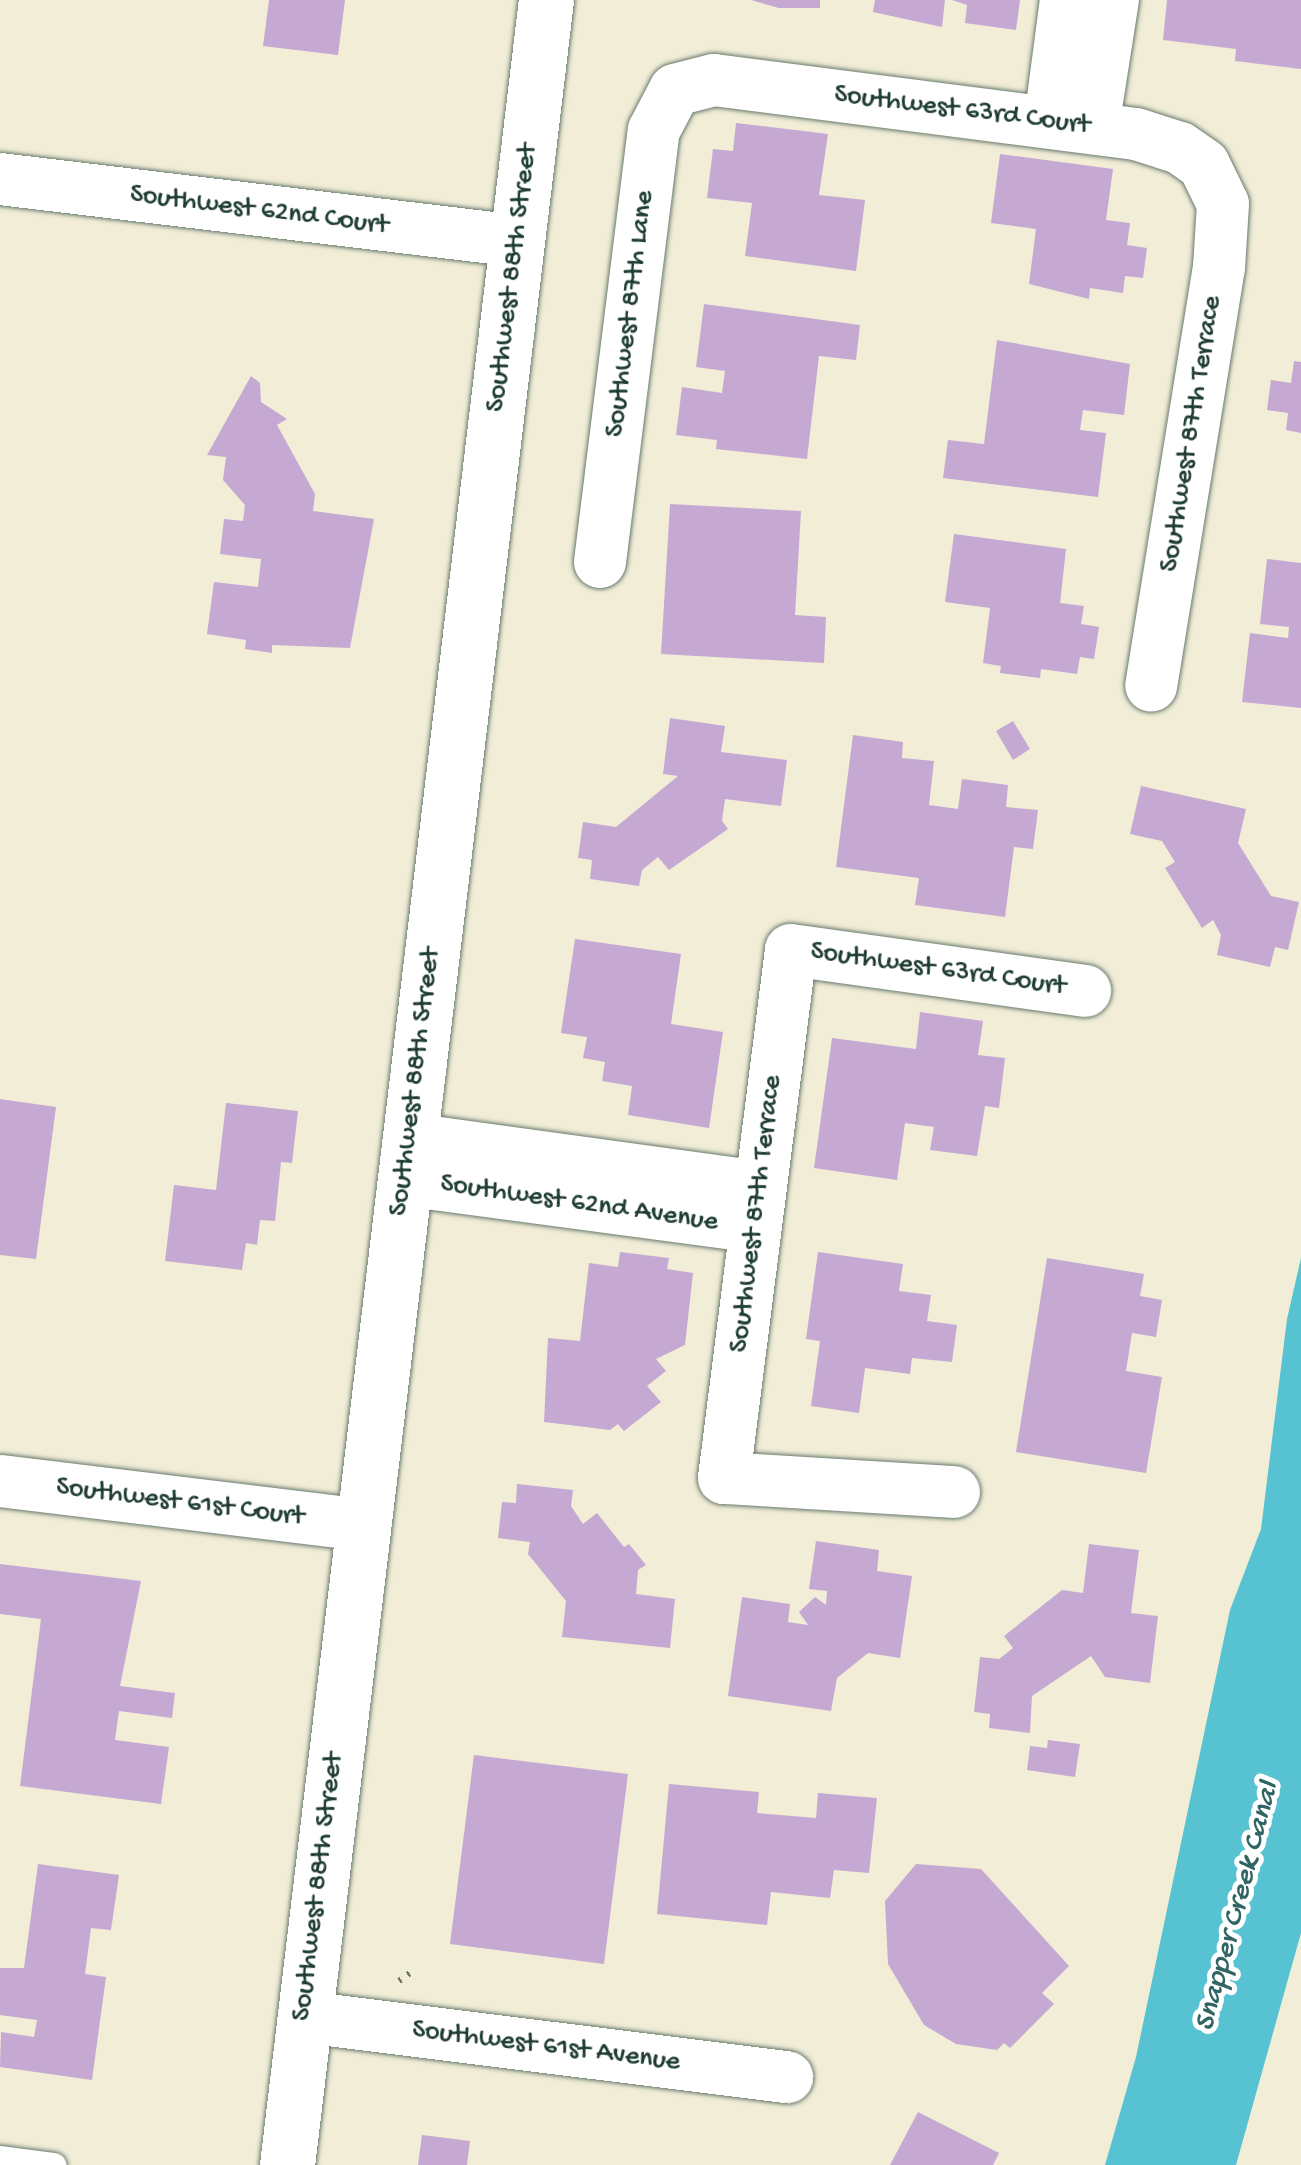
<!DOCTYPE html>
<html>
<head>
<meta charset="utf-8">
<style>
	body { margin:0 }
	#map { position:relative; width:1301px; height:2165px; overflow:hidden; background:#f1edd7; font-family:"Gochi Hand",sans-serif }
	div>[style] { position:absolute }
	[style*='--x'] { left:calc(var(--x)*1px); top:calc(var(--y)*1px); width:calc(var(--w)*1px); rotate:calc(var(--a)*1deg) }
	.water>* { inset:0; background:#57c2d2 }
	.building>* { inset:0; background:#c5a9d2 }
	.path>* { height:6px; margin-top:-3px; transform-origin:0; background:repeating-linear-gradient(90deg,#687b6d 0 2.5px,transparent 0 10.5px) }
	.roads { filter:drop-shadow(0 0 2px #687b6d) drop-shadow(0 0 2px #687b6d) }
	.service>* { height:25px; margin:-12.5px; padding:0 12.5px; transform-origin:12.5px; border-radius:12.5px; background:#fff }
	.minor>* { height:52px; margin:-26px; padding:0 26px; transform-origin:26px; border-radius:26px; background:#fff }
	.tertiary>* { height:55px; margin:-27.5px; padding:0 27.5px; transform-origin:27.5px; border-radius:27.5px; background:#fff }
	span { translate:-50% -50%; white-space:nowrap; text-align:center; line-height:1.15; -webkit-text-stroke:10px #fff; paint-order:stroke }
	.street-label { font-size:28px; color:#1f3d34 }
	.water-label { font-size:30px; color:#306563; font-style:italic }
</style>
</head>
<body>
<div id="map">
	<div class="water">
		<i style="clip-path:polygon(1301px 1258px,1301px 1933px,1236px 2165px,1105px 2165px,1136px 2057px,1230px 1610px,1261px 1529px,1287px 1319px)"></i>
	</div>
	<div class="building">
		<i style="clip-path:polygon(269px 0,345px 0,338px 55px,263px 46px)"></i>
		<i style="clip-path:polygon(751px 0,820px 0,820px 8px,779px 8px)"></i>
		<i style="clip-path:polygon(875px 0,945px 0,942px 27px,873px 12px)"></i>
		<i style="clip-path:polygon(952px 0,1020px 0,1016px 30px,965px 23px,967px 5px)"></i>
		<i style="clip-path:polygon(1167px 0,1301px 0,1301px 69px,1235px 61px,1236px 49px,1163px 40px)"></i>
		<i style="clip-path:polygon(736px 123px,828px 134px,819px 195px,865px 200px,856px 271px,745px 256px,752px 203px,707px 198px,713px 149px,733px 151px)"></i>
		<i style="clip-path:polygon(1000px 154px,1113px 169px,1106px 220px,1130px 223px,1127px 245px,1147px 248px,1143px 278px,1125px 276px,1123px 293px,1090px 288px,1089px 299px,1029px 284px,1036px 229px,991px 223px)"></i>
		<i style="clip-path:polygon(704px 304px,860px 325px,856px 360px,819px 356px,807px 459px,716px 449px,717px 440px,676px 435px,682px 387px,722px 393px,725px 371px,696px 367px)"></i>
		<i style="clip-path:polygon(997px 340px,1130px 364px,1124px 415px,1083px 410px,1080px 430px,1106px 433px,1098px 497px,943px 478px,948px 440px,984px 444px)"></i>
		<i style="clip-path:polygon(1294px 361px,1301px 362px,1301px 433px,1286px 430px,1288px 413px,1267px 410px,1271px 380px,1291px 383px)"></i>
		<i style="clip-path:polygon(251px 376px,260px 383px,261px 402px,287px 419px,277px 425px,315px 494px,313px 511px,374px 519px,350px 648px,272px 645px,272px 653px,245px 649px,246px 640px,207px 634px,214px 582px,258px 587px,261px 559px,220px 554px,224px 519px,243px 521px,245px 505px,223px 480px,226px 457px,207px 455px)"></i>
		<i style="clip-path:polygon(670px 504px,801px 511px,795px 615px,826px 617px,824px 663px,661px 654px)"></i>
		<i style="clip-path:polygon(954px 534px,1066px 549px,1060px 603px,1084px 606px,1081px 624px,1099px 627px,1094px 659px,1080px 657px,1077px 674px,1041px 669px,1040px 678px,1000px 673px,1001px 666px,983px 663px,990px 608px,945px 602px)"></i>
		<i style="clip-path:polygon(1267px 559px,1301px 563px,1301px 708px,1242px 702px,1250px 633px,1288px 638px,1289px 627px,1260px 624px)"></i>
		<i style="clip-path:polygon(670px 718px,725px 726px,721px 752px,787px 760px,781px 806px,725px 799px,722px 821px,728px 829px,669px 870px,658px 857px,642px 870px,639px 886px,590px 879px,592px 860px,578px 858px,583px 822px,616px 827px,678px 776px,663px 774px)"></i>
		<i style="clip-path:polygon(1013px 721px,1030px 749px,1013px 760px,996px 731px)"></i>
		<i style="clip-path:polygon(853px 735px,903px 742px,902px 758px,934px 761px,929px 805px,958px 809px,962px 779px,1008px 785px,1006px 807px,1038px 810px,1033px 849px,1014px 847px,1005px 917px,915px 905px,919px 878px,836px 867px)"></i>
		<i style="clip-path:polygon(1141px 786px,1246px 809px,1238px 843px,1271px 896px,1299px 902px,1288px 950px,1275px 947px,1270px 967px,1217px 955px,1221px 935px,1213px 920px,1202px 928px,1165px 868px,1175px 862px,1162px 841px,1130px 834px)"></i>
		<i style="clip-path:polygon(575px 939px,681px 954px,671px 1024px,723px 1032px,709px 1128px,628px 1115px,632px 1086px,602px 1081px,605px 1062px,583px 1058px,587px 1037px,561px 1033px)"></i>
		<i style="clip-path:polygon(920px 1012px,983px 1021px,978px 1055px,1005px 1058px,999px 1108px,985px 1106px,977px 1156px,930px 1150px,934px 1127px,905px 1123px,897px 1180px,814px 1168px,832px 1038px,916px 1049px)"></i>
		<i style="clip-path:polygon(0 1099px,56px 1107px,36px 1259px,0 1255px)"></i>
		<i style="clip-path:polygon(226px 1103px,298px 1111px,292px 1163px,281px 1162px,275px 1221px,260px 1220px,257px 1245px,246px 1243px,242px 1270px,165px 1261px,174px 1185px,216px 1190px)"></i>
		<i style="clip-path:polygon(620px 1252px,669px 1258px,667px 1269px,693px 1273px,685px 1345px,656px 1359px,666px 1371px,647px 1386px,661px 1402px,624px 1431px,618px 1424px,610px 1430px,544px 1422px,548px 1338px,580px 1341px,589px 1263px,618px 1267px)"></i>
		<i style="clip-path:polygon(818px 1252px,903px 1264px,899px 1291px,931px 1295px,927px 1321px,957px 1325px,952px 1362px,912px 1358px,910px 1374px,865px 1368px,859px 1413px,811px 1406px,820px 1341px,806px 1339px)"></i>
		<i style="clip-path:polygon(1047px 1258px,1144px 1274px,1140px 1296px,1162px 1300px,1156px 1337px,1132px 1333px,1126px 1371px,1162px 1377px,1146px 1473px,1016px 1452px)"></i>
		<i style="clip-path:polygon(517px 1484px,573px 1490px,571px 1506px,583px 1524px,597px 1513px,624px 1547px,629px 1544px,646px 1565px,638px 1570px,636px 1594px,675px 1599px,670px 1648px,562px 1637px,566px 1601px,528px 1554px,530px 1542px,498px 1538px,502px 1502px,516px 1503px)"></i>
		<i style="clip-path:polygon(816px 1541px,879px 1550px,877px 1571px,912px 1576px,900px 1658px,868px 1653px,837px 1678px,831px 1711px,728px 1696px,742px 1597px,790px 1604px,788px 1622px,808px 1625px,799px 1612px,815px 1597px,826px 1605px,827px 1591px,809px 1589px)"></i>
		<i style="clip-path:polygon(1089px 1544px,1139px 1550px,1131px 1613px,1158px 1616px,1150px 1683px,1105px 1677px,1091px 1656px,1032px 1696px,1030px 1733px,989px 1728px,990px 1714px,974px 1712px,980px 1657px,999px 1659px,1013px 1648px,1004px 1636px,1062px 1590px,1083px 1593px)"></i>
		<i style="clip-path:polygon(0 1564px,141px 1581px,120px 1686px,175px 1693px,172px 1718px,119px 1711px,115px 1740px,169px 1747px,161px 1804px,20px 1786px,41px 1619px,0 1614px)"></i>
		<i style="clip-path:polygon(1048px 1740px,1080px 1744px,1075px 1777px,1027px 1770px,1030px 1746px,1047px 1748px)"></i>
		<i style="clip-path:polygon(474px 1755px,628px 1774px,604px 1964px,450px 1944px)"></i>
		<i style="clip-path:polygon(669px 1784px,759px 1792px,757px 1813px,816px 1818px,818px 1793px,877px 1798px,869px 1873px,834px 1870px,830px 1898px,771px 1892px,767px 1925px,657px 1914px)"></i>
		<i style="clip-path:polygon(38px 1864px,119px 1875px,111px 1930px,91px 1928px,85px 1974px,106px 1977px,92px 2080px,0 2067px,1px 2032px,34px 2037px,37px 2020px,0 2015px,0 1968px,24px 1968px)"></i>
		<i style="clip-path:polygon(916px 1864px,981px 1869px,1069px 1966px,1042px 1993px,1054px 2004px,1010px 2048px,1004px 2043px,997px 2050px,956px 2044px,924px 2025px,888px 1964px,885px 1901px)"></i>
		<i style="clip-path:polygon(918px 2112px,999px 2153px,993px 2165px,890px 2165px)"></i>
		<i style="clip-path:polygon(422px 2135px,470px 2141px,467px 2165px,418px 2165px)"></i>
	</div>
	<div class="path">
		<i style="--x:399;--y:1981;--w:17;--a:-36"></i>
	</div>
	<div class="roads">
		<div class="service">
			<i style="--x:0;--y:2158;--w:54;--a:7.4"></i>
		</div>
		<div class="minor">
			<i style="--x:1050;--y:121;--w:122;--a:-82.5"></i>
			<i style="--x:1093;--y:127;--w:129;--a:-81.1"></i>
			<i style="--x:0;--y:179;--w:522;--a:6.83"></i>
			<i style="--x:600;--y:562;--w:435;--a:-82.9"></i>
			<i style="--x:654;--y:130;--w:45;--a:-62.3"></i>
			<i style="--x:675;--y:90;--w:40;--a:-14.4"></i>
			<i style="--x:714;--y:80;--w:425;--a:7.3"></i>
			<i style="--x:1136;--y:134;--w:46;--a:17.7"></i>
			<i style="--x:1180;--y:148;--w:29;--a:35"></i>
			<i style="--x:1204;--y:165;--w:43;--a:64"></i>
			<i style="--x:1223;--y:204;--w:63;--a:93.6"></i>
			<i style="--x:1219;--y:267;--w:424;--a:99.2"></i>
			<i style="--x:410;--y:1139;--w:353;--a:7.8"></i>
			<i style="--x:404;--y:1180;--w:354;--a:7.6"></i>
			<i style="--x:0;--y:1481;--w:364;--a:6.9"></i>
			<i style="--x:954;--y:1492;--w:230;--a:-176.5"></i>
			<i style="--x:724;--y:1478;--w:532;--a:-82.77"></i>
			<i style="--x:791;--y:950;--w:297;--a:7.9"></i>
			<i style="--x:304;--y:2017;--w:487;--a:7.1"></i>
		</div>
		<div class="tertiary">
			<i style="--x:287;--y:2165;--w:2180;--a:-83.18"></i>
		</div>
	</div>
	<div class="street-label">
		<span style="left:962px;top:111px;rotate:7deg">Southwest 63rd Court</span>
		<span style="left:259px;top:211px;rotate:7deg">Southwest 62nd Court</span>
		<span style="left:513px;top:278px;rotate:-83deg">Southwest 88th Street</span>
		<span style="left:631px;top:314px;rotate:-83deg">Southwest 87th Lane</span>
		<span style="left:1192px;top:434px;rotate:-81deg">Southwest 87th Terrace</span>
		<span style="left:938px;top:970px;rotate:8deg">Southwest 63rd Court</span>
		<span style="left:416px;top:1082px;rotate:-83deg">Southwest 88th Street</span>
		<span style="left:579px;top:1204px;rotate:8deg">Southwest 62nd Avenue</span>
		<span style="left:757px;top:1214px;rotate:-83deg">Southwest 87th Terrace</span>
		<span style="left:180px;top:1503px;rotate:7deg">Southwest 61st Court</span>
		<span style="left:319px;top:1887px;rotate:-83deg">Southwest 88th Street</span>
		<span style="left:546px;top:2047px;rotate:7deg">Southwest 61st Avenue</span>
	</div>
	<div class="water-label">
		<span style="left:1239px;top:1907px;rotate:-75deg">Snapper Creek Canal</span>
	</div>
</div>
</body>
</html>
